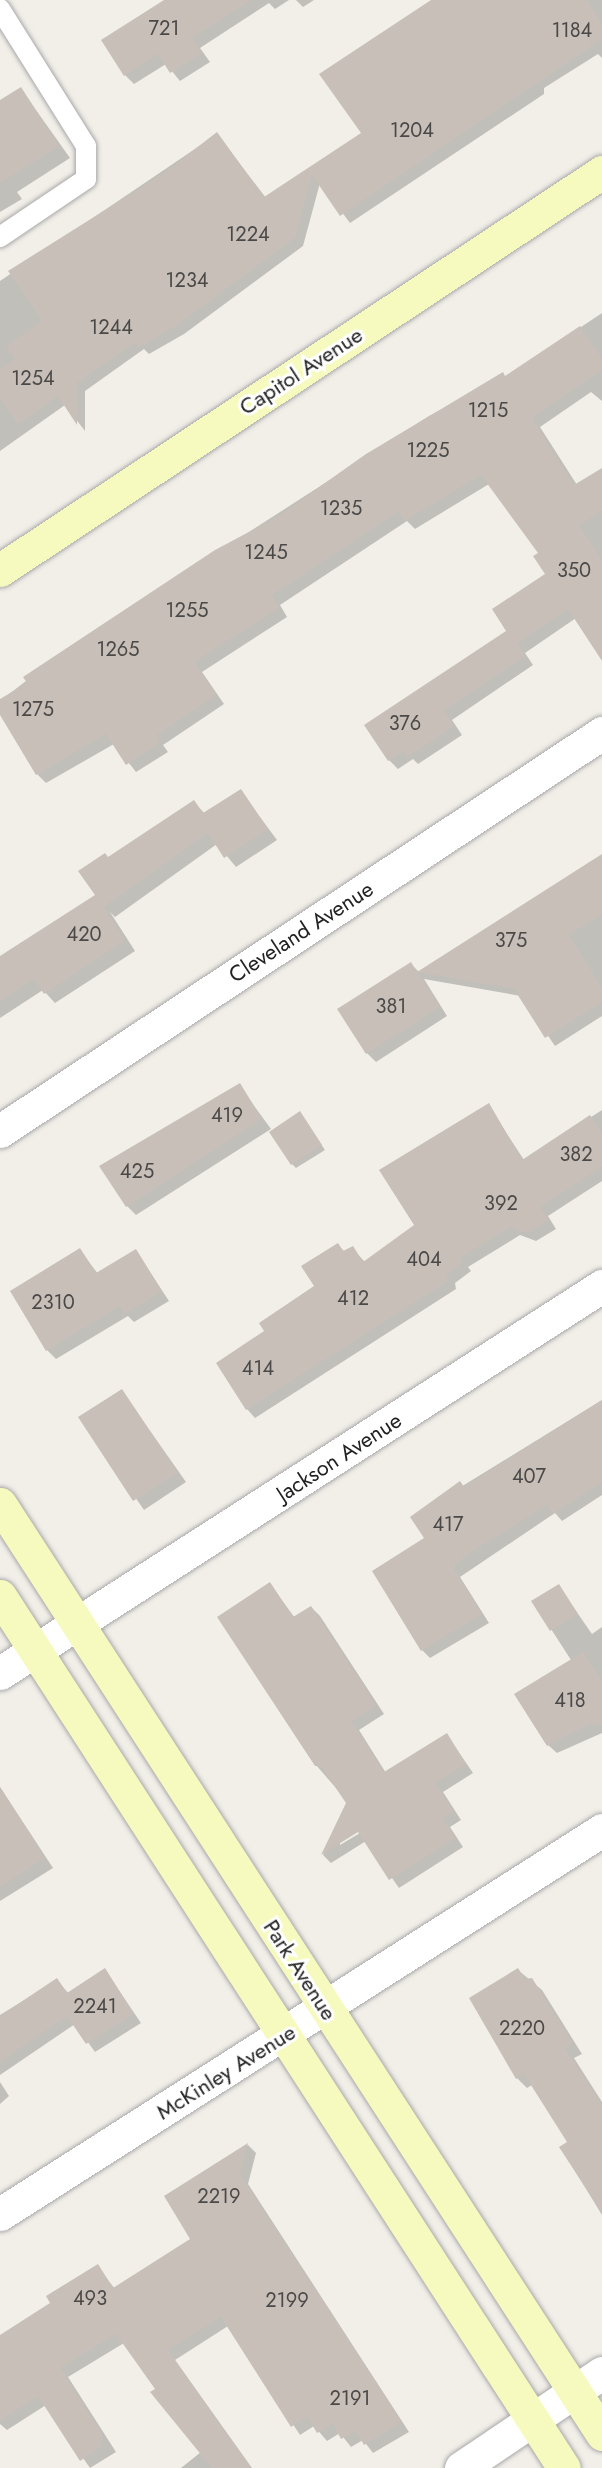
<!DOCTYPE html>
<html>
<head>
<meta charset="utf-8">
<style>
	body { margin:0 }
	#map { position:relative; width:602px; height:2468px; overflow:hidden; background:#f2efe9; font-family:Jost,sans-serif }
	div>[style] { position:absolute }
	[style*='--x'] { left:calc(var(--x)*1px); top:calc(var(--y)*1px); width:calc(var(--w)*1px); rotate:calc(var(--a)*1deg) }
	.shadow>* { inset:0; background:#0003 }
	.building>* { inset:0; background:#c7bfb8 }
	.roads { filter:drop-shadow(0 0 2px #a9a9a9) drop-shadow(0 0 2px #a9a9a9) }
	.lane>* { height:20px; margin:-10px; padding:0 10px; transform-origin:10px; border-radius:10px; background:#fff }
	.street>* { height:33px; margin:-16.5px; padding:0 16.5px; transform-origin:16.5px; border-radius:16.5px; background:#fff }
	.secondary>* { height:33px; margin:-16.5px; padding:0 16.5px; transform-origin:16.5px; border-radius:16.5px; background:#f7fabf }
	span { translate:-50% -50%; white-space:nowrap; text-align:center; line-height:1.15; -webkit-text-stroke:6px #fff; paint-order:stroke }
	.number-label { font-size:20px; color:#4b4948 }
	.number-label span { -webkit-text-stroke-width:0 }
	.street-label { font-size:22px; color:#222 }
</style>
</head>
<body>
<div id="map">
	<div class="shadow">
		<i style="clip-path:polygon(168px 0,289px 0,275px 9px,269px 3px,200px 48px,210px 62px,180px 81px,166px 64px,134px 84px,125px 75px)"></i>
		<i style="clip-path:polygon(296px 0,314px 0,303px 7px)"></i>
		<i style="clip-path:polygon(433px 0,602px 0,602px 58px,598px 54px,544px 88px,544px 94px,350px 223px,320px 183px,303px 246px,184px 334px,149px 354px,144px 349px,85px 391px,85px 431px,65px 405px,0 451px,0 281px,217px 134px,266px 198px,363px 133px)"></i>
		<i style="clip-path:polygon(21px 89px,70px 158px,17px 192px,22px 199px,0 212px,0 102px)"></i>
		<i style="clip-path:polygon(602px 313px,602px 401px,591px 392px,540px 427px,577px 485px,602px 476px,602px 634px,576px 618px,525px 653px,533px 665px,452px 720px,462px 735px,418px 764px,413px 759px,398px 769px,389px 760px,366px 726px,508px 631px,547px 575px,540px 554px,489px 484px,415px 529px,407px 521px,280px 605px,287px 617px,202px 672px,224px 704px,163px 745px,168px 752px,136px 772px,114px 744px,46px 783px,37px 774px,0 712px,0 701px,69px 648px,429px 416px,506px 377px)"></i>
		<i style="clip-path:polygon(240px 790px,277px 840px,236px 867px,217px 844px,115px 917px,110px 912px,135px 951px,55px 1003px,43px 990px,0 1018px,0 958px,97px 895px,109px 859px,194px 802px,205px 814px)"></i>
		<i style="clip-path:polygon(602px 855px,602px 1016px,555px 1046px,521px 996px,424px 979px,447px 1016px,376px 1062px,367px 1053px,411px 964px,419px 972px)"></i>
		<i style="clip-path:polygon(239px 1085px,271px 1129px,136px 1215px,127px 1206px)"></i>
		<i style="clip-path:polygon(488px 1105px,524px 1160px,602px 1110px,602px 1181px,548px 1216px,556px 1229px,536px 1241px,520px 1235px,468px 1267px,471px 1271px,455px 1283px,456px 1289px,255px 1418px,247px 1409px,266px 1332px,316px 1286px,338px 1245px,345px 1252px,352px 1248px,365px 1262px,416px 1226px)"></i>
		<i style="clip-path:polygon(300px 1113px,325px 1150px,296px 1168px,292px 1164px)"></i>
		<i style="clip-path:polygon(80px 1250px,98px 1274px,136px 1251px,169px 1301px,134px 1322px,128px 1316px,56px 1359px,47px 1350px)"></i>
		<i style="clip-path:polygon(122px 1391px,186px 1482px,144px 1510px,80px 1418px)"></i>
		<i style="clip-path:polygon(602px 1400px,602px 1495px,562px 1521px,555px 1513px,460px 1577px,489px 1623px,430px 1658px,422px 1650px,426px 1538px,412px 1517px)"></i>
		<i style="clip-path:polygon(evenodd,270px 1584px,295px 1618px,311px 1607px,320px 1616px,384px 1714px,359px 1730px,386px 1773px,447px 1735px,473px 1773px,443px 1792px,461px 1820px,450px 1827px,463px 1847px,399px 1888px,366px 1841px,331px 1863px,323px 1855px,348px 1802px,316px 1765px,270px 1584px,364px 1827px,365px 1830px,340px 1845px,340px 1842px,364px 1827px)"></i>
		<i style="clip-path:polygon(558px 1585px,592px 1634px,602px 1627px,602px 1733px,557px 1753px,548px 1745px,571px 1660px,533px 1601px)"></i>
		<i style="clip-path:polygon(0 1787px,53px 1868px,0 1901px)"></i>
		<i style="clip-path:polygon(105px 1970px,141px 2023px,95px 2052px,75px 2024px,0 2075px,0 2015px,57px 1980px,69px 1994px)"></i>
		<i style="clip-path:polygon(518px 1970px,542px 1990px,582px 2054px,574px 2058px,602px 2102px,602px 2215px,561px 2148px,569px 2143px,532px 2085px,527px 2088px,517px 2078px,471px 1999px)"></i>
		<i style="clip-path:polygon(0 2082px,9px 2096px,0 2104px)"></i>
		<i style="clip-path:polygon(248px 2145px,256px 2153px,248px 2184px,409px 2432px,373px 2453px,363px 2440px,351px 2447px,340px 2433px,327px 2441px,314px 2426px,300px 2435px,228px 2326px,175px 2360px,252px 2468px,181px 2468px,201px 2452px,124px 2343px,68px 2377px,116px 2452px,90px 2468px,46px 2405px,7px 2430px,0 2424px,0 2350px,97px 2266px,115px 2289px,192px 2239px,166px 2196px)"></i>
	</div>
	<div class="building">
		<i style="clip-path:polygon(164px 0,252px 0,192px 38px,202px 53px,170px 73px,158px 54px,124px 76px,101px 40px)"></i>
		<i style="clip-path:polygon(431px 0,587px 0,602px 24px,602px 39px,340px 216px,312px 175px,295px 238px,176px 326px,139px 347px,135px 342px,77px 383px,77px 425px,58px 396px,18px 424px,0 399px,0 369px,15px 359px,6px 346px,42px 321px,8px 271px,164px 173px,217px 132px,264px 197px,361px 133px,319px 74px)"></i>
		<i style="clip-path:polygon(21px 87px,59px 146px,0 183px,0 100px)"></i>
		<i style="clip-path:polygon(580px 326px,602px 359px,602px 370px,532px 418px,574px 485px,602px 468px,602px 511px,579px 525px,602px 560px,602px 661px,568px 609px,517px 644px,525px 656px,444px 711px,454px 726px,408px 757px,404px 751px,388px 761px,364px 725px,506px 631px,492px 609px,545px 574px,533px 556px,538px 553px,481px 475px,405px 521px,399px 511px,272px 595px,279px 608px,194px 662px,216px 695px,156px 736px,160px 743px,126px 765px,106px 734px,36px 775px,0 715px,0 699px,27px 683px,23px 677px,215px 550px,277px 517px,366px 454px,503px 372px,505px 376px)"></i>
		<i style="clip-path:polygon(241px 789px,268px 829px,224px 858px,208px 833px,104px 907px,99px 900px,125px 940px,44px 994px,34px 979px,0 1001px,0 956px,95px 895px,78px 871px,105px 853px,108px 857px,194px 800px,203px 813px)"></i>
		<i style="clip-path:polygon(602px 854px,602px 914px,569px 935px,602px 988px,602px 1002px,545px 1038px,514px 989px,417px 972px,440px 1007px,366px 1054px,337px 1009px,411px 962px,417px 972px)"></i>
		<i style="clip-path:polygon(240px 1083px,262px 1119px,126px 1207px,99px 1166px)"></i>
		<i style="clip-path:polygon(489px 1103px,522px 1160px,590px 1115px,602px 1133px,602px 1167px,540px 1207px,549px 1220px,526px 1233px,510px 1227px,460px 1258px,463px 1262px,447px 1274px,448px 1281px,246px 1410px,216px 1363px,264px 1331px,259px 1323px,314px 1286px,301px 1266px,338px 1243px,343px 1251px,353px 1246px,363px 1262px,414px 1225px,379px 1170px)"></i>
		<i style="clip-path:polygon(300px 1111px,322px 1145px,291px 1165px,269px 1132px)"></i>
		<i style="clip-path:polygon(80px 1248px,96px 1273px,136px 1249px,162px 1291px,124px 1314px,120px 1306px,46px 1351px,10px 1291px)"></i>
		<i style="clip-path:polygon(122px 1389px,178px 1473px,133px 1501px,78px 1417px)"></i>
		<i style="clip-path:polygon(602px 1400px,602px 1482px,553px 1514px,547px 1505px,465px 1556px,453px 1568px,482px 1614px,421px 1651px,372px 1571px,424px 1538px,410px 1517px,460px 1481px,464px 1487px)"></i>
		<i style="clip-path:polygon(270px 1582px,293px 1617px,311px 1606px,376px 1705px,351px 1721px,384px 1772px,447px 1733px,466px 1764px,435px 1783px,453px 1811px,442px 1818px,456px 1838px,389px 1880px,358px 1832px,321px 1855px,346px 1803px,321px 1766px,315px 1766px,217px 1617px)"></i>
		<i style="clip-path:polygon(559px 1584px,578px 1614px,550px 1631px,531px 1601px)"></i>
		<i style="clip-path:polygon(583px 1652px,602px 1681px,602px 1725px,589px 1724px,547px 1746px,514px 1694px)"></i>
		<i style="clip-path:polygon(0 1787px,45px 1858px,0 1887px)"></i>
		<i style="clip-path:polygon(105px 1968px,134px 2014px,86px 2044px,67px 2016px,0 2062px,0 2016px,57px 1978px,67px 1993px)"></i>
		<i style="clip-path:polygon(518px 1968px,525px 1979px,532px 1978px,573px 2043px,565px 2048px,602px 2105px,602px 2213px,559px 2147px,567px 2142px,524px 2074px,516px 2079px,469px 1998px)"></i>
		<i style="clip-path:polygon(248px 2143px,240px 2174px,402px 2422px,364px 2445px,356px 2431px,341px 2439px,333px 2424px,317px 2433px,307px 2416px,291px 2427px,221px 2317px,168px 2350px,251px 2468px,212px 2468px,150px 2392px,155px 2389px,116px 2334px,60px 2368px,102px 2434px,102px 2446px,80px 2461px,38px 2396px,0 2421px,0 2335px,50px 2303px,46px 2296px,98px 2264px,113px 2288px,190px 2239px,164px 2196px)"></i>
	</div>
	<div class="roads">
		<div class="lane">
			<i style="--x:0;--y:9;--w:162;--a:57.9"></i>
			<i style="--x:86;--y:146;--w:33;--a:90"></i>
			<i style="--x:86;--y:179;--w:104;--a:146"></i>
		</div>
		<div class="street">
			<i style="--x:0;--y:1131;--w:722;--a:-33.47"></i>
			<i style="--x:0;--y:1673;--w:716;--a:-32.74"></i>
			<i style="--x:0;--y:2214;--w:714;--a:-32.53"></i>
			<i style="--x:461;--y:2468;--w:170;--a:-34"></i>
		</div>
		<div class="secondary">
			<i style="--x:0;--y:570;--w:722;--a:-33.47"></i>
			<i style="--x:0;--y:1504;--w:1108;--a:57.08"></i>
			<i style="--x:0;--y:1596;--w:1038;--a:57.11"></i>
		</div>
	</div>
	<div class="number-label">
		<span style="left:164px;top:28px">721</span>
		<span style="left:572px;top:30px">1184</span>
		<span style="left:412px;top:130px">1204</span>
		<span style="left:248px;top:234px">1224</span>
		<span style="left:187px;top:280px">1234</span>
		<span style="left:111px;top:327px">1244</span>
		<span style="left:33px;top:378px">1254</span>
		<span style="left:488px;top:410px">1215</span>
		<span style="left:428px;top:450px">1225</span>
		<span style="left:341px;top:508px">1235</span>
		<span style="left:266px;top:552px">1245</span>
		<span style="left:574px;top:570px">350</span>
		<span style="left:187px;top:610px">1255</span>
		<span style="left:118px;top:649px">1265</span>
		<span style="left:33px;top:709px">1275</span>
		<span style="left:405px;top:723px">376</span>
		<span style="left:84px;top:934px">420</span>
		<span style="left:511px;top:940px">375</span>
		<span style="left:391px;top:1006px">381</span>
		<span style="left:227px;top:1115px">419</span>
		<span style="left:576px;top:1154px">382</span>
		<span style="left:137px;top:1171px">425</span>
		<span style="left:501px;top:1203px">392</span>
		<span style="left:424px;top:1259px">404</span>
		<span style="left:353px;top:1298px">412</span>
		<span style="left:53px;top:1302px">2310</span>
		<span style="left:258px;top:1368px">414</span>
		<span style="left:529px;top:1476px">407</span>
		<span style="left:448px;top:1524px">417</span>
		<span style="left:570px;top:1700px">418</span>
		<span style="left:95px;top:2006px">2241</span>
		<span style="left:522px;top:2028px">2220</span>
		<span style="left:219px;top:2196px">2219</span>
		<span style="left:90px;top:2298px">493</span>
		<span style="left:287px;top:2300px">2199</span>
		<span style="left:350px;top:2398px">2191</span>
	</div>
	<div class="street-label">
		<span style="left:301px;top:371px;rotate:-33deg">Capitol Avenue</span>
		<span style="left:301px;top:932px;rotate:-33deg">Cleveland Avenue</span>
		<span style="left:339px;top:1457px;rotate:-33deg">Jackson Avenue</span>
		<span style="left:300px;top:1970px;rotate:57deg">Park Avenue</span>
		<span style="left:226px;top:2072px;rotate:-32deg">McKinley Avenue</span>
	</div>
</div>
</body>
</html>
